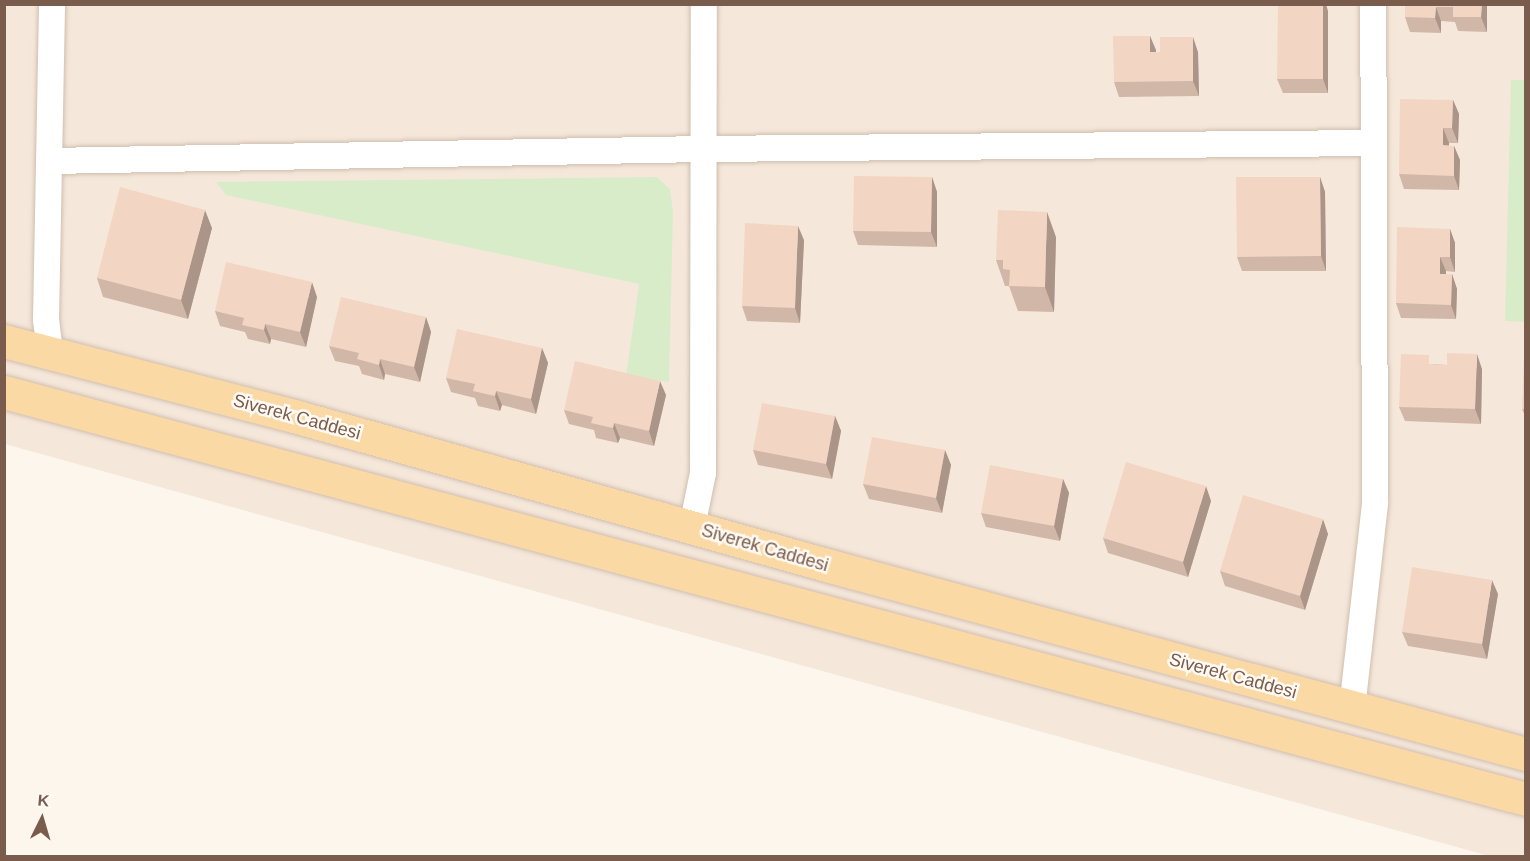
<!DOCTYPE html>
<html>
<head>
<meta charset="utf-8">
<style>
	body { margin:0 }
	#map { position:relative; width:1530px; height:861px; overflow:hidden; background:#fdf6ec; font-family:Helvetica,sans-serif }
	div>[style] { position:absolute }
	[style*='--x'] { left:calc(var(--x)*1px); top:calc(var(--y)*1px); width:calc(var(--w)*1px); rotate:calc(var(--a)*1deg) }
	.residential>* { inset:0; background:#f5e8da }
	.green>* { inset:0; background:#d8ecc9 }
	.roads { filter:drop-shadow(0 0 2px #d1beb0) drop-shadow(0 0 2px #d1beb0) }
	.minor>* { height:26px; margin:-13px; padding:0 13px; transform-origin:13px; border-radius:13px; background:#fff }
	.primary>* { height:33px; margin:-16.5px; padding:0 16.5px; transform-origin:16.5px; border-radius:16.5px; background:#fbd9a5 }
	.wall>* { inset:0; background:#d1b7a8 }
	.shaded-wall>* { inset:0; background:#aa9588 }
	.building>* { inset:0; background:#f3d5c3 }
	span { translate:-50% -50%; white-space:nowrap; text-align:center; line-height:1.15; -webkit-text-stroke:5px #fffaf3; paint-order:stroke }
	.street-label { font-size:18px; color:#7a5c4d }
	.frame { position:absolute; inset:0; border:6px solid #7a5c4d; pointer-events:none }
	.north { position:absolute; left:12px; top:789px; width:60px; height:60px; -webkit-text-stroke:4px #fffaf3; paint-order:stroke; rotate:5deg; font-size:16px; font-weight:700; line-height:24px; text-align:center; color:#7a5c4d }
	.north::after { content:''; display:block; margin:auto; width:21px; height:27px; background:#7a5c4d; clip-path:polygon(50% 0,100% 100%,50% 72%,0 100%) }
</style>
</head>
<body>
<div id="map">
	<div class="residential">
		<i style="clip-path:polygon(4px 5px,1525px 5px,1525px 856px,1489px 856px,5px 444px)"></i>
	</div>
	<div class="green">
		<i style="clip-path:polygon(1511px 80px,1525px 80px,1525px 322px,1505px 321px)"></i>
		<i style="clip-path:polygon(657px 177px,670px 189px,673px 212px,669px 382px,626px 376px,639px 284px,226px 195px,216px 182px)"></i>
	</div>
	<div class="roads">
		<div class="minor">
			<i style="--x:49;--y:161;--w:652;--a:-1.05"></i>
			<i style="--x:701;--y:149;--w:673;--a:-0.51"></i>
			<i style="--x:50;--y:352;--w:32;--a:-97"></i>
			<i style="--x:46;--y:320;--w:316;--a:-88.9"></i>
			<i style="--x:692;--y:527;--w:55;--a:-78.5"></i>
			<i style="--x:703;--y:473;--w:469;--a:-89.9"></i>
			<i style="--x:1352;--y:709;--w:207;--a:-83.6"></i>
			<i style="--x:1375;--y:503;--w:499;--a:-90.2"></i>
		</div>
		<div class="primary">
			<i style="--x:4;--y:341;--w:300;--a:14.5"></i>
			<i style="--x:294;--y:416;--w:557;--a:15.63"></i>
			<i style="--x:830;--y:566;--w:721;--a:15.12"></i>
			<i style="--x:4;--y:392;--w:1575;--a:14.97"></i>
		</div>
	</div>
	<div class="wall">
		<i style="clip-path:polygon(1405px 4px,1487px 4px,1487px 32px,1458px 31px,1455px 22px,1441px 21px,1441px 33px,1410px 32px,1405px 17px)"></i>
		<i style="clip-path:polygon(1328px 11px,1328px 93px,1283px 93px,1277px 79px)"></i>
		<i style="clip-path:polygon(1150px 36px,1156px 52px,1198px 52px,1199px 96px,1119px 97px,1114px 82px)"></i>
		<i style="clip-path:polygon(1453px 100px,1459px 114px,1458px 143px,1449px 143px,1449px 146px,1454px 146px,1460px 160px,1459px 190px,1404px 189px,1399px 174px)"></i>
		<i style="clip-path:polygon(932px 177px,937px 192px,937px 247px,858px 245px,853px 231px)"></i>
		<i style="clip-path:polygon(1320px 177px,1325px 192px,1326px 271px,1242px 271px,1237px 257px)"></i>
		<i style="clip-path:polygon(212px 228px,188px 319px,103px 297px,97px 278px)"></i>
		<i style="clip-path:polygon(1450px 229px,1455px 243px,1455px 272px,1446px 271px,1446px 274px,1452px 274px,1457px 289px,1456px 319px,1401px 318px,1396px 303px)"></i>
		<i style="clip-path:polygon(1056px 237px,1054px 312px,1018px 311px,1009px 286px,1005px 286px,996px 260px)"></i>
		<i style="clip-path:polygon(804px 240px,800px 323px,747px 321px,742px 306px)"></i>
		<i style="clip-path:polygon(317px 297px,306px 347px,271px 339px,270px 344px,248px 339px,245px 332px,220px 326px,215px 311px)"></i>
		<i style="clip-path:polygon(426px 317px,431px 332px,420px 382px,385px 374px,384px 380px,362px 374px,359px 366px,335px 361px,329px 346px)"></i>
		<i style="clip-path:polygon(542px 348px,548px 363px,536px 414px,502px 405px,500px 411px,478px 406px,475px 398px,451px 392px,446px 378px)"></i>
		<i style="clip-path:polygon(1526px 356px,1526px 418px,1522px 409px)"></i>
		<i style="clip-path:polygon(1433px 364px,1447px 365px,1482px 369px,1481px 424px,1405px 421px,1399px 407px)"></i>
		<i style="clip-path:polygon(666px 395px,654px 446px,620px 438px,618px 443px,596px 438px,594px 430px,569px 424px,564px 410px)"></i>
		<i style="clip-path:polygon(835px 416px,841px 431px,832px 479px,758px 465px,753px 450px)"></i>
		<i style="clip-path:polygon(945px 450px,951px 465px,942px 513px,869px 499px,863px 484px)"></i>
		<i style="clip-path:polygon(1063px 479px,1069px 493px,1060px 541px,986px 527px,981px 513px)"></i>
		<i style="clip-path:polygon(1211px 501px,1188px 577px,1108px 553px,1103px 538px)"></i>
		<i style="clip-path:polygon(1328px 534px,1305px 610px,1225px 586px,1220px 571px)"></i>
		<i style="clip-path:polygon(1498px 594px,1487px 659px,1408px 646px,1402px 632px)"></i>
	</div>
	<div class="shaded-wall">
		<i style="clip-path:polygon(1323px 4px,1326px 4px,1328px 11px,1328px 93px,1323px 79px)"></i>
		<i style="clip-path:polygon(1482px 4px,1487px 4px,1487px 32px,1481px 17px)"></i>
		<i style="clip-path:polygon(1436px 7px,1441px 21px,1441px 33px,1435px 18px)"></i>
		<i style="clip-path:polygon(1150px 36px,1156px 50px,1156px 66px,1150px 52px)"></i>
		<i style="clip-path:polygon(1193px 37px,1198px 52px,1199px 96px,1193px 81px)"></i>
		<i style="clip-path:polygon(1453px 100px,1459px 114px,1458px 143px,1452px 128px)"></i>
		<i style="clip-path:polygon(1443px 128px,1449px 143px,1448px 160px,1443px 145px)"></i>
		<i style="clip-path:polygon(1454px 146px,1460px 160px,1459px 190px,1454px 176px)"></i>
		<i style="clip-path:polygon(932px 177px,937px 192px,937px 247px,931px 232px)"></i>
		<i style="clip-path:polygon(1320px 177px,1325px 192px,1326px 271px,1321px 256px)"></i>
		<i style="clip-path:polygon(205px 210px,212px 228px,188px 319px,181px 300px)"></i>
		<i style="clip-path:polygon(1047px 212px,1056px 237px,1054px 312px,1045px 287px)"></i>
		<i style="clip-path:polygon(798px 226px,804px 240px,800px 323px,795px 308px)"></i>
		<i style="clip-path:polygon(1450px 229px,1455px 243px,1455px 272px,1450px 257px)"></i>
		<i style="clip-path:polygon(1440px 257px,1446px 271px,1446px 289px,1440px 274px)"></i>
		<i style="clip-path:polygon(1452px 274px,1457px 289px,1456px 319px,1451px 305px)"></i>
		<i style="clip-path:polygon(312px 282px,317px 297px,306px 347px,300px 332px)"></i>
		<i style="clip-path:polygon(426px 317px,431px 332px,420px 382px,414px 367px)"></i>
		<i style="clip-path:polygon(265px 324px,271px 339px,270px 344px,264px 330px)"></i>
		<i style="clip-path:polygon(542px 348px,548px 363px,536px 414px,531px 399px)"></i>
		<i style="clip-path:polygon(1477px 354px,1482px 369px,1481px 424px,1475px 409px)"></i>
		<i style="clip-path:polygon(380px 359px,385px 374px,384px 380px,379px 365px)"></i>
		<i style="clip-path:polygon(660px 381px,666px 395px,654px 446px,649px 431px)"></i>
		<i style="clip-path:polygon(496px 391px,502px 405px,500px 411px,495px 396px)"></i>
		<i style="clip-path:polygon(835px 416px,841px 431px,832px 479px,826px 464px)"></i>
		<i style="clip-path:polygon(614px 423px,620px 438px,618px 443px,613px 428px)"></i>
		<i style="clip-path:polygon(945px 450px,951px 465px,942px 513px,936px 498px)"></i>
		<i style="clip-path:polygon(1063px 479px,1069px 493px,1060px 541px,1054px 526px)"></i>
		<i style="clip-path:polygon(1206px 486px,1211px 501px,1188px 577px,1183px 562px)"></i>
		<i style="clip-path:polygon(1323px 519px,1328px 534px,1305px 610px,1300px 596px)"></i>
		<i style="clip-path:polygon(1492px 580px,1498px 594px,1487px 659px,1482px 644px)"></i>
	</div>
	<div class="building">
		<i style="clip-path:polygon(1278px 4px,1323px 4px,1323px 79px,1277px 79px)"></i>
		<i style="clip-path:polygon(1405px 4px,1482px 4px,1481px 17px,1453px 17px,1453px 7px,1436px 7px,1435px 18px,1405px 17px)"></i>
		<i style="clip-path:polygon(1113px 36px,1150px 36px,1150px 52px,1160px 52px,1160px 37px,1193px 37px,1193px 81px,1114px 82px)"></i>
		<i style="clip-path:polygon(1400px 99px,1453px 100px,1452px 128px,1443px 128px,1443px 145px,1454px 146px,1454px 176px,1399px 174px)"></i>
		<i style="clip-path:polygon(854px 176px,932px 177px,931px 232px,853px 231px)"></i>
		<i style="clip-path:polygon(1236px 177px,1320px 177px,1321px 256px,1237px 257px)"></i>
		<i style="clip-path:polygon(120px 187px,205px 210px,181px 300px,97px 278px)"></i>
		<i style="clip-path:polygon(998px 210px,1047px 212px,1045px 287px,1009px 286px,1010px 270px,1003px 269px,1003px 260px,996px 260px)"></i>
		<i style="clip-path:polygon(745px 223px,798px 226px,795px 308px,742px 306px)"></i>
		<i style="clip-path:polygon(1397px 227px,1450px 229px,1450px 257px,1440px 257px,1440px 274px,1452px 274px,1451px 305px,1396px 303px)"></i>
		<i style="clip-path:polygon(226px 262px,312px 282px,300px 332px,265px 324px,264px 330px,242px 325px,244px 318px,215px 311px)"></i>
		<i style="clip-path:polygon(341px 297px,426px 317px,414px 367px,380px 359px,379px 365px,357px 359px,359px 353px,329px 346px)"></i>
		<i style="clip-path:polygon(457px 329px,542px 348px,531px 399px,496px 391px,495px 396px,473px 391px,475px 384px,446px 378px)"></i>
		<i style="clip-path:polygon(1447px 353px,1477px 354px,1475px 409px,1399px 407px,1401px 354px,1429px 355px,1429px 364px,1447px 365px)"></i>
		<i style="clip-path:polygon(1524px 356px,1526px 356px,1526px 409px,1522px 409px)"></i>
		<i style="clip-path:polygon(575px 361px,660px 381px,649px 431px,614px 423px,613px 428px,591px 423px,593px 417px,564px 410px)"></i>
		<i style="clip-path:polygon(762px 403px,835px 416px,826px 464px,753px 450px)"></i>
		<i style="clip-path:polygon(872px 437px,945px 450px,936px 498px,863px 484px)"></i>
		<i style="clip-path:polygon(1126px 462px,1206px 486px,1183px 562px,1103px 538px)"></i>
		<i style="clip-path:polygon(990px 465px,1063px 479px,1054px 526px,981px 513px)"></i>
		<i style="clip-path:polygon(1243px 495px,1323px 519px,1300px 596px,1220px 571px)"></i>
		<i style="clip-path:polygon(1412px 567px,1492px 580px,1482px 644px,1402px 632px)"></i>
	</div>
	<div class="street-label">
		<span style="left:297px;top:417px;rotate:15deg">Siverek Caddesi</span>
		<span style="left:765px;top:548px;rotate:16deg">Siverek Caddesi</span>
		<span style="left:1233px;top:676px;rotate:15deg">Siverek Caddesi</span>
	</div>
	<div class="frame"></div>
	<div class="north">K</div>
</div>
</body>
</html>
